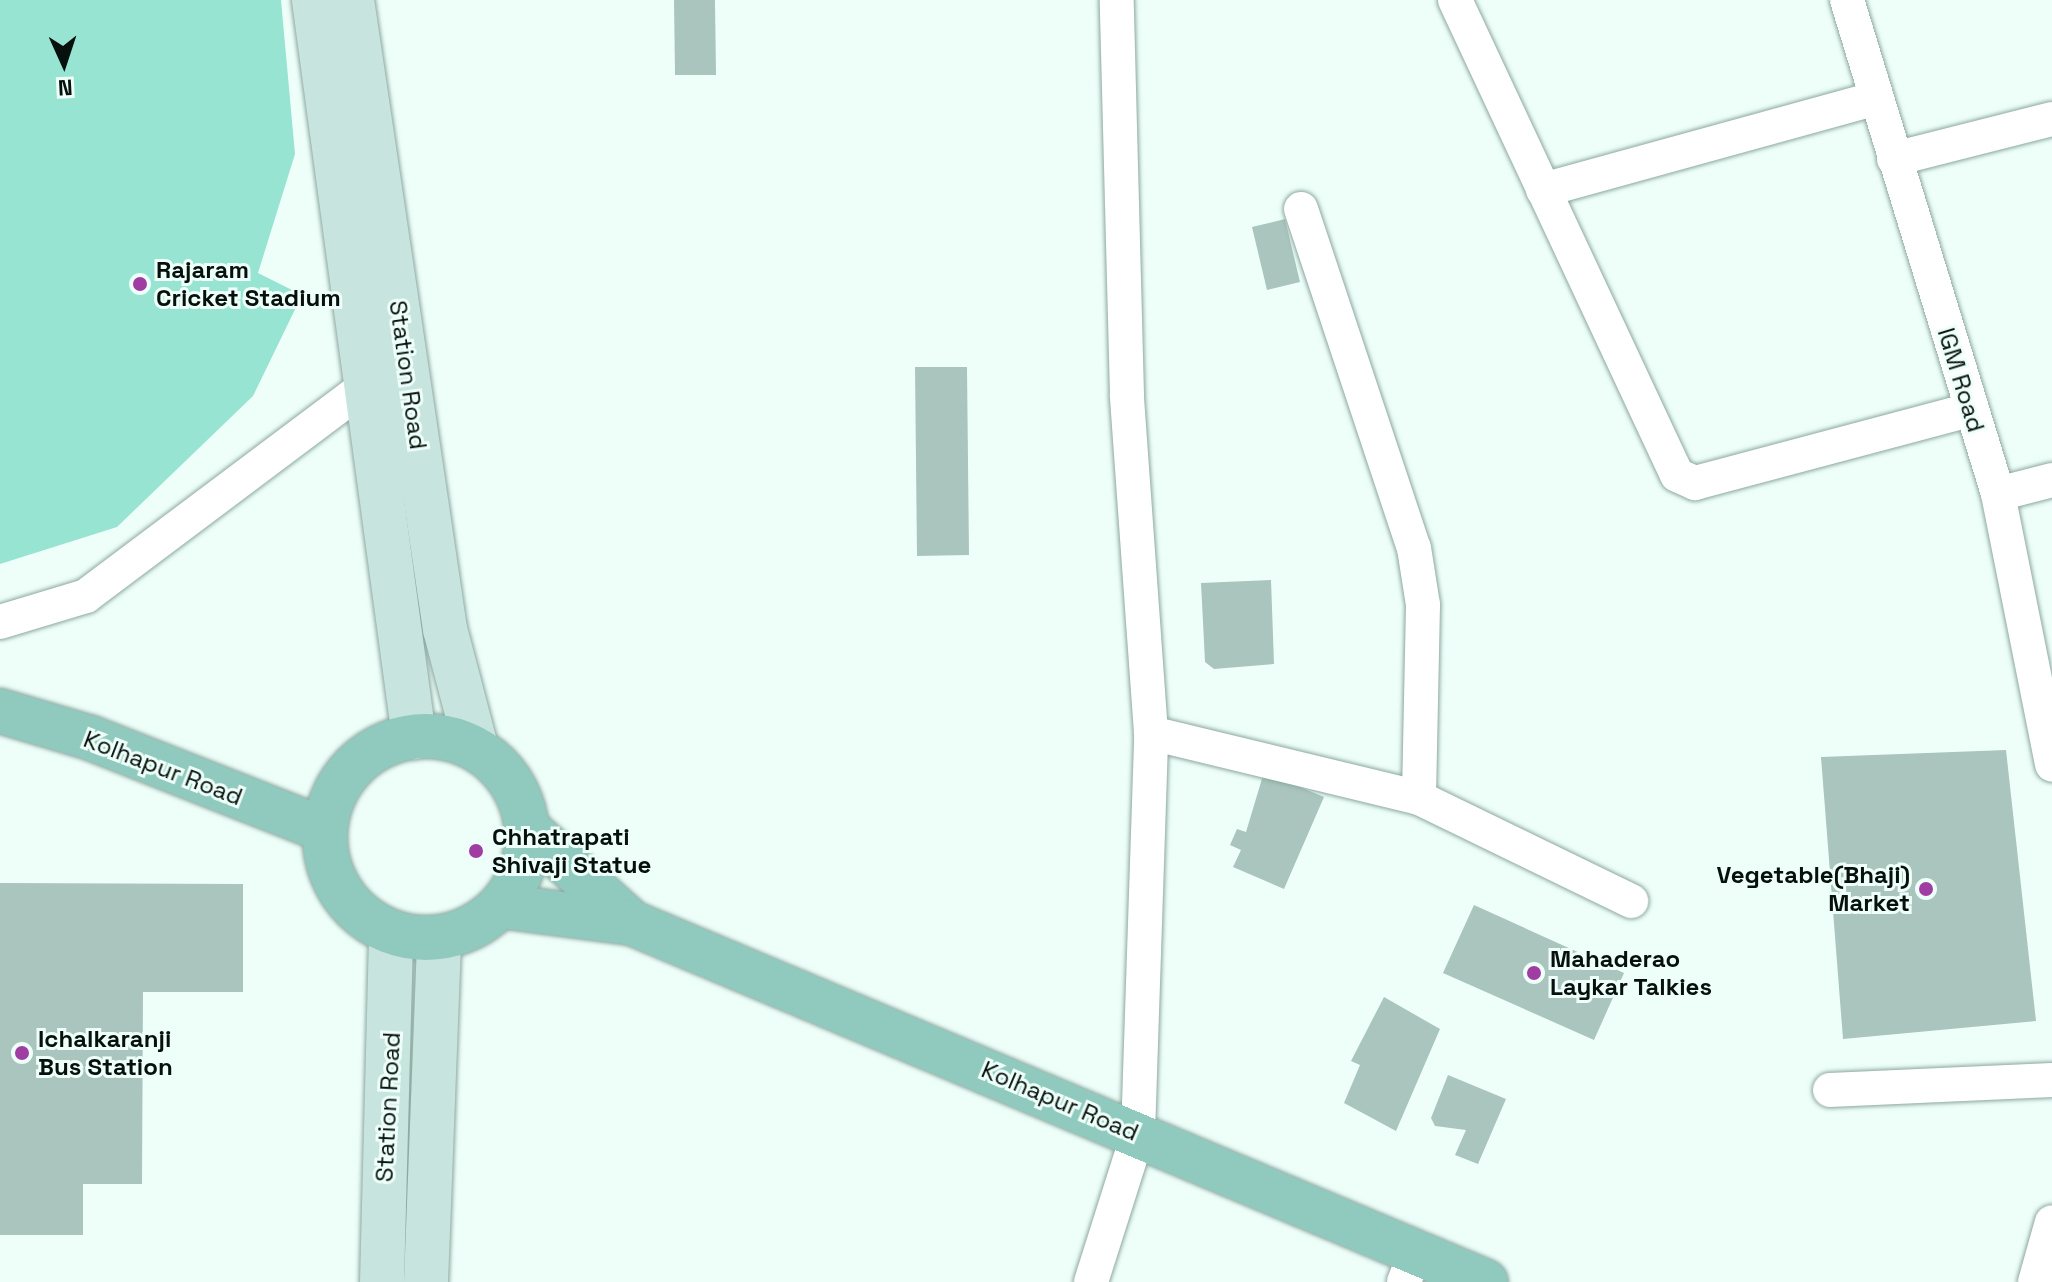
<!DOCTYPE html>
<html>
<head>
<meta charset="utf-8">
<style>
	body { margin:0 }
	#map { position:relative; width:2052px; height:1282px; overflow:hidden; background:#eefffa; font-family:"Space Grotesk",sans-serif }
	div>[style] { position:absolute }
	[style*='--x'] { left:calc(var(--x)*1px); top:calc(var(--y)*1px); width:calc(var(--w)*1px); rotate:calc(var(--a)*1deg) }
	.green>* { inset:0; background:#96e4d1 }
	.building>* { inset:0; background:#a9c5bd }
	.roads { filter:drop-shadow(0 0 2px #8da8a0) drop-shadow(0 0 2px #8da8a0) }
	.minor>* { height:34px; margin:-17px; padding:0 17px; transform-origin:17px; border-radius:17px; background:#fff }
	.secondary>* { height:44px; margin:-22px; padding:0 22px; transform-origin:22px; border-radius:22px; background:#c8e4de }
	.primary>* { height:44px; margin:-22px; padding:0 22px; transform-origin:22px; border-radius:22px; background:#90c9bd }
	.primary>.ring { margin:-22px; padding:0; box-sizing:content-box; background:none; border:44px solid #90c9bd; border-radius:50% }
	.dots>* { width:22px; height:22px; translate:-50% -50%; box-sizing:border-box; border:4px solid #eefffa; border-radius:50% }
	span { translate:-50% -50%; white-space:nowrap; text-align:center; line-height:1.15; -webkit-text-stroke:6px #eefffa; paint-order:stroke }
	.poi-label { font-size:24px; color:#06100d; font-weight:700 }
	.left { translate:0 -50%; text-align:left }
	.right { translate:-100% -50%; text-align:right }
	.street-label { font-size:24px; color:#06100d }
	.north { position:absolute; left:24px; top:24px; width:80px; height:80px; -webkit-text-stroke:6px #eefffa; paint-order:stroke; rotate:177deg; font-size:22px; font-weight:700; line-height:32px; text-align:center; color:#06100d }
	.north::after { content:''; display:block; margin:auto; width:28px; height:36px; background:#06100d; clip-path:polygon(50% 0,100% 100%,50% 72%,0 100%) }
</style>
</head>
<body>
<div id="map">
	<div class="green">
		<i style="clip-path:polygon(0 0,281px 0,295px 154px,258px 273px,302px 295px,253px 396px,117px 527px,0 564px)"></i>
	</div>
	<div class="building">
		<i style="clip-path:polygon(674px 0,715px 0,716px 75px,675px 75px)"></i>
		<i style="clip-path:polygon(1285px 219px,1300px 282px,1267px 290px,1252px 227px)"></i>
		<i style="clip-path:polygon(915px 367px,967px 367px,969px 555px,917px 556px)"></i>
		<i style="clip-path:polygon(1271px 580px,1274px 664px,1214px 669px,1205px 662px,1201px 583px)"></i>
		<i style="clip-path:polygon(2006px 750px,2036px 1021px,1843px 1039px,1821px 757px)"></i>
		<i style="clip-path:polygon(1264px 772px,1324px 797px,1284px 889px,1233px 867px,1241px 850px,1230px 845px,1237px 829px,1246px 832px)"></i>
		<i style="clip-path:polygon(0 883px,243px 884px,243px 992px,143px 992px,142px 1184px,83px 1184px,83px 1235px,0 1235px)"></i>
		<i style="clip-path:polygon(1474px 905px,1624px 973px,1594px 1040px,1443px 973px)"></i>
		<i style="clip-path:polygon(1384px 997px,1440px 1029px,1396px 1131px,1344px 1103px,1360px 1065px,1351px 1061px)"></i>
		<i style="clip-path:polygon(1448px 1075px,1506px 1099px,1478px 1164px,1455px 1155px,1466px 1130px,1435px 1126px,1431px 1118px)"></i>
	</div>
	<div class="roads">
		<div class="minor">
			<i style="--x:1455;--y:0;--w:524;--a:64.95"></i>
			<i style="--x:1677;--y:475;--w:20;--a:24"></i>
			<i style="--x:1695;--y:483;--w:285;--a:-14.9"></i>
			<i style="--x:1847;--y:0;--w:517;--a:73"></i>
			<i style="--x:1998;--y:494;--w:276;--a:78.7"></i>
			<i style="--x:1894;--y:159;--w:163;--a:-14.2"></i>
			<i style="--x:1543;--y:190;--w:345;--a:-15.4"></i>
			<i style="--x:1301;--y:209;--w:357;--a:71.6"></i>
			<i style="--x:1414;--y:548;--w:58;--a:81"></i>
			<i style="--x:1423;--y:605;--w:193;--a:91.2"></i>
			<i style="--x:1998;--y:494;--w:56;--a:-14.5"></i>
			<i style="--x:0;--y:622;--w:90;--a:-16.8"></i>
			<i style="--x:86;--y:596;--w:353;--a:-36.9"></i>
			<i style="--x:1151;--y:733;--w:276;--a:13.6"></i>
			<i style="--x:1419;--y:798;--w:236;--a:25.9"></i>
			<i style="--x:1830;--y:1090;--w:222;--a:-2.6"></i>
			<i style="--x:1091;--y:1282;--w:155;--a:-72.4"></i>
			<i style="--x:1138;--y:1134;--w:401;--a:-88.1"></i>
			<i style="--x:1151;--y:733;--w:339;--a:-94.1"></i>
			<i style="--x:1127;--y:395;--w:395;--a:-91.5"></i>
			<i style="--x:1404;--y:1282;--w:31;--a:-69"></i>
			<i style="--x:2035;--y:1282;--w:62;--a:-74.2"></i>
		</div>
		<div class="secondary">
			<i style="--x:314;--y:0;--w:744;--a:82.27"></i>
			<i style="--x:352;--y:0;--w:636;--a:81.59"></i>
			<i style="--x:445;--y:629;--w:122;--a:75.3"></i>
			<i style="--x:382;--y:1282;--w:350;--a:-88.5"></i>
			<i style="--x:426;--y:1282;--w:344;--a:-87.8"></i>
		</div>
		<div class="primary">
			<i style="--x:0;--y:711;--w:95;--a:16.5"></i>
			<i style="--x:91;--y:738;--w:251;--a:21.5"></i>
			<i class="ring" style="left:325px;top:736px;width:158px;height:158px"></i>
			<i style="--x:527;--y:828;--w:142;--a:42.1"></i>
			<i style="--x:501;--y:906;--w:132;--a:7.4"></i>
			<i style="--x:632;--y:923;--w:926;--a:22.8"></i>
		</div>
	</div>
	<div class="dots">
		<i style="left:140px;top:284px;background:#a03da3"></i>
		<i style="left:476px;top:851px;background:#a03da3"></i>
		<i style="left:1926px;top:889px;background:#a03da3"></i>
		<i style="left:1534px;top:973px;background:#a03da3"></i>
		<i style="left:22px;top:1053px;background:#a03da3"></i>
	</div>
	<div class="poi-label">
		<span class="left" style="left:156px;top:284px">Rajaram<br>Cricket Stadium</span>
		<span class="left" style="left:492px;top:851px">Chhatrapati<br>Shivaji Statue</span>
		<span class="right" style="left:1910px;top:889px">Vegetable(Bhaji)<br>Market</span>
		<span class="left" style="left:1550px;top:973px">Mahaderao<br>Laykar Talkies</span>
		<span class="left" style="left:38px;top:1053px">Ichalkaranji<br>Bus Station</span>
	</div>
	<div class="street-label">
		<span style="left:408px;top:375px;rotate:82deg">Station Road</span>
		<span style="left:1961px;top:380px;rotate:73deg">IGM Road</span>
		<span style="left:163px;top:768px;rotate:21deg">Kolhapur Road</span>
		<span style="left:1060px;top:1101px;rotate:23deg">Kolhapur Road</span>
		<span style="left:388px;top:1107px;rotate:-87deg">Station Road</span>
	</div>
	<div class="north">N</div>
</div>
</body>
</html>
